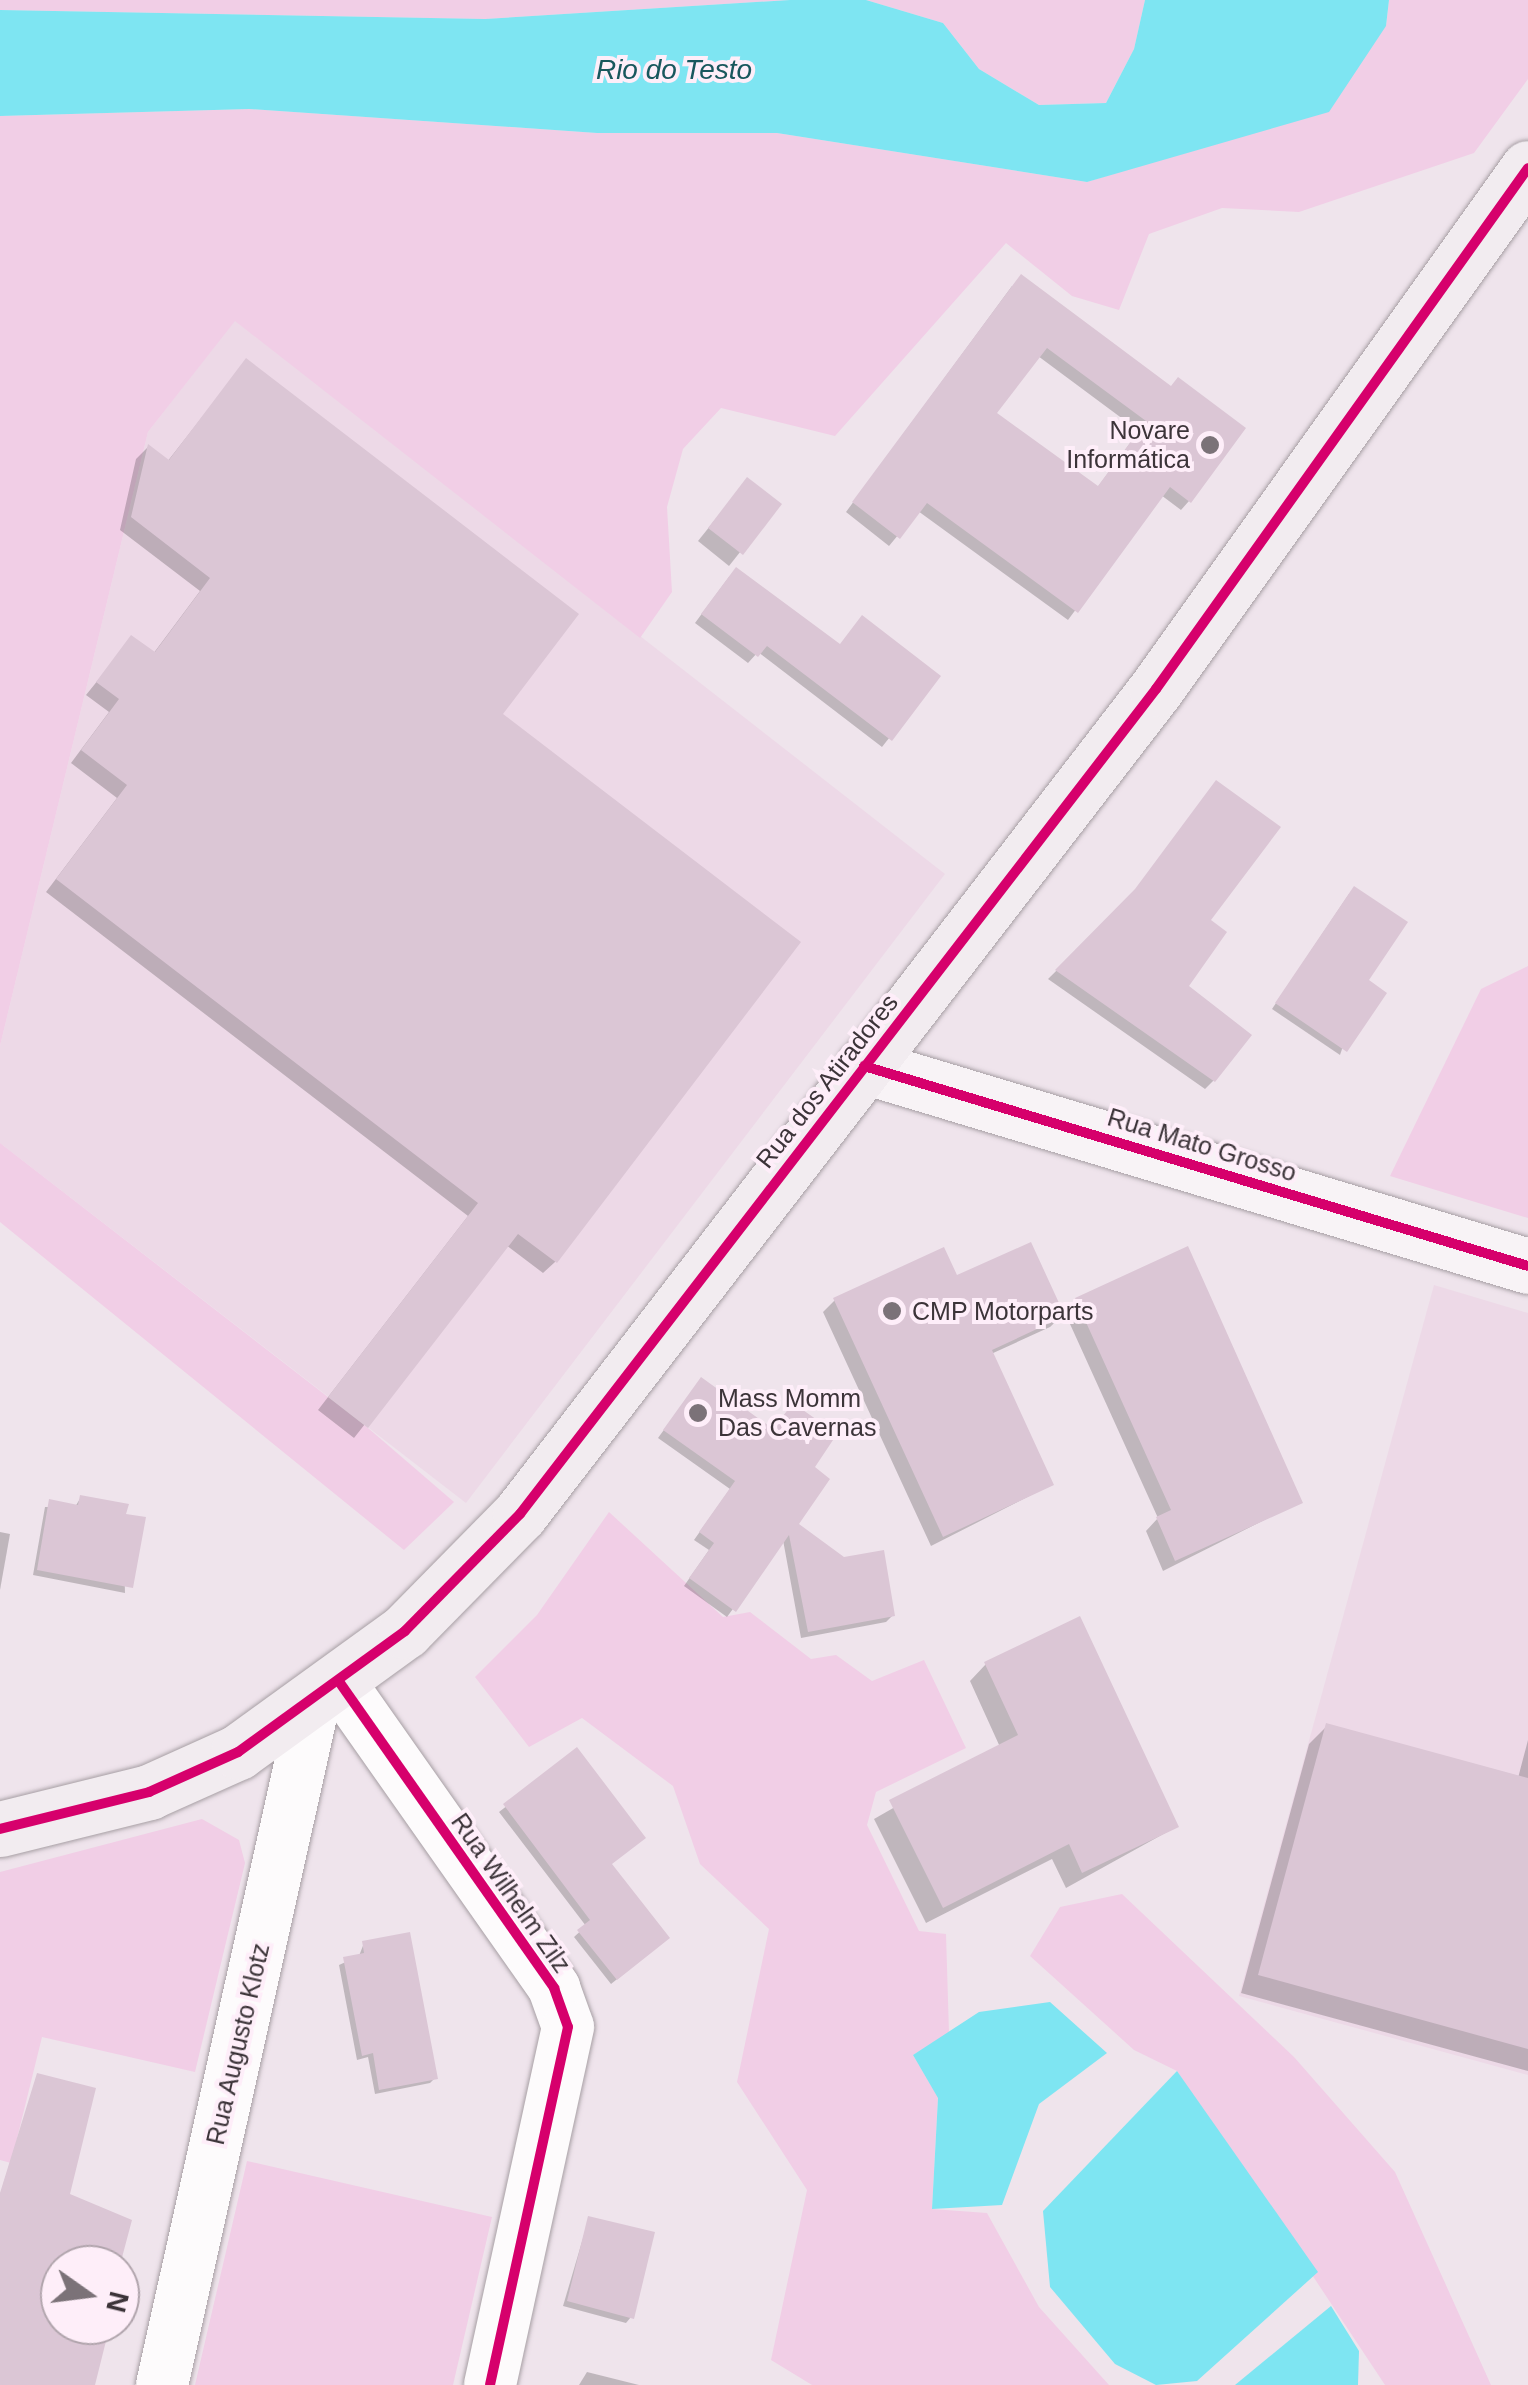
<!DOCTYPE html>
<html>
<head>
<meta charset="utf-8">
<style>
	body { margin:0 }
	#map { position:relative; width:1528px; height:2385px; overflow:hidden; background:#efe4ec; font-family:Helvetica,sans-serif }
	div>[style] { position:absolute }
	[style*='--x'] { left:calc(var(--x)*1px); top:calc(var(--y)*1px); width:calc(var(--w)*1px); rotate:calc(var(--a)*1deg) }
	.built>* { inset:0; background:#edd9e7 }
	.green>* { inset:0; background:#f1cee6 }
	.water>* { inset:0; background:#7ee5f2 }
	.shadow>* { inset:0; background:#0003 }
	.building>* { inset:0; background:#dbc6d5 }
	.roads { filter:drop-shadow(0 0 2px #a79fa4) drop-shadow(0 0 2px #a79fa4) }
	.street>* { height:52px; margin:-26px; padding:0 26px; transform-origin:26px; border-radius:26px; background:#fdfbfc }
	.secondary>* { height:55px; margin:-27.5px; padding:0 27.5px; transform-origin:27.5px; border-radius:27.5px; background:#f8f3f6 }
	.primary>* { height:55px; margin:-27.5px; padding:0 27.5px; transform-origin:27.5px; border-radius:27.5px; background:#f2ecf0 }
	.cycleway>* { height:10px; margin:-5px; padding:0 5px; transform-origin:5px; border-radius:5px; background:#d6006c }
	.dots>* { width:28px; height:28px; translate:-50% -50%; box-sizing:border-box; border:5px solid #feeef9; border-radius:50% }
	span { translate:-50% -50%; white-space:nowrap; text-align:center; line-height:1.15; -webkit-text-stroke:8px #feeef9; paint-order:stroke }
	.poi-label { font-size:25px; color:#3c3439 }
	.right { translate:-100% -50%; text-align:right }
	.left { translate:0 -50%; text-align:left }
	.street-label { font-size:25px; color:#3c3439 }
	.water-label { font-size:28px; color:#18575d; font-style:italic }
	.north { position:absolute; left:40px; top:2245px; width:100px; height:100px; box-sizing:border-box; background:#feeef9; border:2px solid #b0a4ac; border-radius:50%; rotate:104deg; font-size:28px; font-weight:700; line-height:40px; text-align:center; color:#3c3439 }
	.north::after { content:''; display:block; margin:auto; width:35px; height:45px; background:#7b7278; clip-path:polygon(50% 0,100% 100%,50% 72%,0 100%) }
</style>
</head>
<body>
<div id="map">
	<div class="built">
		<i style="clip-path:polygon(235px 320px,945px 874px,466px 1503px,0 1143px,0 1046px,148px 432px)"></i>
		<i style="clip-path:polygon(1434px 1285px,1528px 1313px,1528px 2075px,1239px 1996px)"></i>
	</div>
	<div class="green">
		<i style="clip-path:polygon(0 0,790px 0,485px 19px,0 10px)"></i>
		<i style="clip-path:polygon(866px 0,1145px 0,1134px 49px,1106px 103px,1039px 105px,979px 69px,943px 23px)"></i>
		<i style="clip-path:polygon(1389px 0,1528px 0,1528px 79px,1474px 153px,1299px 212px,1222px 208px,1149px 234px,1119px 310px,1072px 296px,1006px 243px,835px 436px,721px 408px,683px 449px,667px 507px,672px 592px,640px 638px,235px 321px,148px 432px,0 1046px,0 116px,249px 109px,597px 133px,777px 133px,1087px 182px,1192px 149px,1386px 26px)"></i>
		<i style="clip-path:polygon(1528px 966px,1528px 1218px,1390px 1176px,1481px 989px)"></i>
		<i style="clip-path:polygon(0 1143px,368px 1428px,454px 1502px,404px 1550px,0 1222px)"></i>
		<i style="clip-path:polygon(609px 1512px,723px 1617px,750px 1612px,811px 1659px,836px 1655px,872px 1681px,924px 1660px,966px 1748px,876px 1792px,867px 1825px,919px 1931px,946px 1934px,949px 2033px,913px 2055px,938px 2097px,932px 2209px,987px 2213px,1039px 2307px,1109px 2385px,812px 2385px,771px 2360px,807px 2190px,737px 2082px,769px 1929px,700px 1864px,673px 1786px,582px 1718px,529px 1747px,475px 1677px,537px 1615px)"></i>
		<i style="clip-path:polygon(202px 1819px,239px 1840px,245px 1863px,195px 2072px,42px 2037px,11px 2163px,0 2160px,0 1872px)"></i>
		<i style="clip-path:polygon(1122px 1894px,1294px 2057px,1395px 2172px,1491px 2385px,1385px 2385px,1177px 2071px,1134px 2050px,1030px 1956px,1060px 1907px)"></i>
		<i style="clip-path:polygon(247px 2161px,492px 2217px,453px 2385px,195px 2385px)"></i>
	</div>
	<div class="water">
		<i style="clip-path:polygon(790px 0,866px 0,943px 23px,979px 69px,1039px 105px,1106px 103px,1134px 49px,1145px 0,1389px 0,1386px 26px,1329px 112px,1087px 182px,777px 133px,597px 133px,249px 109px,0 116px,0 10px,485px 19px)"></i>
		<i style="clip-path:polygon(1050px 2002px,1107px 2053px,1039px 2104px,1002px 2205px,932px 2209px,938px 2098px,913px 2055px,979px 2012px)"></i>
		<i style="clip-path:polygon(1177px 2071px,1318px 2272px,1197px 2381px,1156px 2385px,1115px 2364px,1050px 2287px,1043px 2211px)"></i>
		<i style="clip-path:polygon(1331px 2306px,1359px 2351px,1358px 2385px,1235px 2385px)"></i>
	</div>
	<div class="shadow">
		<i style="clip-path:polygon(evenodd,1012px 286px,1170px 388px,1189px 501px,1181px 510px,1161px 495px,1068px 620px,918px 511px,889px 546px,846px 512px,1012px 286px,1038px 356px,1139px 431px,1097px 488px,993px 413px,1038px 356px)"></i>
		<i style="clip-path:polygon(246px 361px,500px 715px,797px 943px,555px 1262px,543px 1273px,506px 1245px,354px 1438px,318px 1410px,468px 1216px,46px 892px,117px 798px,71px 763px,109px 712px,86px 695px,132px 638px,153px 654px,200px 591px,120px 530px,136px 459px,148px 447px,167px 462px)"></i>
		<i style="clip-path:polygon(747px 480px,778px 504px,729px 566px,698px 541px)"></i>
		<i style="clip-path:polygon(729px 577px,839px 647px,937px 677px,882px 747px,758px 652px,748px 663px,695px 623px)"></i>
		<i style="clip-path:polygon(1349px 894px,1365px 981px,1340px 1055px,1272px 1009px)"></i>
		<i style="clip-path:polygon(1127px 901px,1207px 921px,1185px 986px,1214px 1080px,1205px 1089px,1048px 979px)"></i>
		<i style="clip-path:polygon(956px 1279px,1062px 1315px,1077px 1300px,1300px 1502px,1163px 1571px,1146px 1531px,1158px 1518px,1065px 1313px,1050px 1327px,991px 1354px,1051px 1485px,931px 1546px,823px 1312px,835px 1300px)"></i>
		<i style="clip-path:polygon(695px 1387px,811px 1468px,796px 1524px,843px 1560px,893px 1615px,886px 1622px,801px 1638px,783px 1540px,727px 1617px,684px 1586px,709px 1550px,694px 1540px,730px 1489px,658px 1438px)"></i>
		<i style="clip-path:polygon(81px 1497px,123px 1516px,125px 1593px,33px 1575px,45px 1507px,75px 1507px)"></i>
		<i style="clip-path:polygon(0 1532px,10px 1534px,0 1590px)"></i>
		<i style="clip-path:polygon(986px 1664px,1176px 1827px,1066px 1888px,1052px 1859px,926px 1923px,874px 1819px,1000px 1747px,970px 1681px)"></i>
		<i style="clip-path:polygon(1327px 1726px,1518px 1778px,1528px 1740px,1528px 2071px,1241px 1993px,1309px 1744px)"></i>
		<i style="clip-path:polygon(577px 1751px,609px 1865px,662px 1943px,611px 1984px,574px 1937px,586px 1926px,499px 1812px)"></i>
		<i style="clip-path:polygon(364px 1943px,435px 2078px,430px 2083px,375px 2094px,368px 2057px,357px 2060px,339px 1965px,359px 1956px)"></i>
		<i style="clip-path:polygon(37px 2076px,67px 2196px,119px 2265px,60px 2265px,60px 2325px,104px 2325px,90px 2385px,0 2385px,0 2195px)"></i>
		<i style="clip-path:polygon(589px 2218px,631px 2317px,626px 2323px,563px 2306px)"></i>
		<i style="clip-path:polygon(587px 2372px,639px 2385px,579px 2385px)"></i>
	</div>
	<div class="building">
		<i style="clip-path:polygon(evenodd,1021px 274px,1171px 386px,1178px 377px,1246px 428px,1191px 503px,1170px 487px,1078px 613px,927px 503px,900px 539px,852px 502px,1021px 274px,1047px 348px,1146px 421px,1098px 486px,997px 413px,1047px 348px)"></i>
		<i style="clip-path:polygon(246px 358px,579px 614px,503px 714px,801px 942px,557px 1263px,518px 1234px,368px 1428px,328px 1397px,478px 1203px,56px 879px,127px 785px,81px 750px,119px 699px,96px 682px,131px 635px,155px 652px,210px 578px,131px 517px,148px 444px,169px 460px)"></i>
		<i style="clip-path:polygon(747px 477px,782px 504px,743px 555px,708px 528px)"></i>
		<i style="clip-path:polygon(736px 567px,840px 644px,862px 615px,941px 676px,892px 741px,767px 646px,758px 657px,701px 614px)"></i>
		<i style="clip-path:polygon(1216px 780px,1281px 827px,1211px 920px,1227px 932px,1189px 986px,1252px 1035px,1215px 1082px,1055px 970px,1135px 889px)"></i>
		<i style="clip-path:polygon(1354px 886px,1408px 922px,1369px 980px,1387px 993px,1347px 1052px,1275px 1003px)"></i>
		<i style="clip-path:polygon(1031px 1242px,1065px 1316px,992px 1350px,1054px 1485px,943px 1537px,833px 1298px,944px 1247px,957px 1275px)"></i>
		<i style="clip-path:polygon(1188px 1246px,1303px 1503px,1175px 1561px,1156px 1517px,1171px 1510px,1075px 1298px)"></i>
		<i style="clip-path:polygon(701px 1377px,773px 1429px,793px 1403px,837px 1434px,815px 1467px,830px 1479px,799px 1524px,844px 1557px,884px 1550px,895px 1616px,808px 1632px,789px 1535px,736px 1612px,689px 1578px,714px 1543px,699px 1532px,735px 1481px,663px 1430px)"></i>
		<i style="clip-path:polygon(80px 1495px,129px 1504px,126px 1514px,146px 1517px,133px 1588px,37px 1570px,49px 1499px,78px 1505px)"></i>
		<i style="clip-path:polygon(1080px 1616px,1179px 1827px,1082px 1873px,1069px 1844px,943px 1908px,889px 1800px,1018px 1735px,984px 1662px)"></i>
		<i style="clip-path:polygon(1326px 1723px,1528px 1778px,1528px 2049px,1258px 1975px)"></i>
		<i style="clip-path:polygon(577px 1747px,646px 1838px,612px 1864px,670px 1938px,617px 1980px,577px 1930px,590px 1920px,503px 1804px)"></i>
		<i style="clip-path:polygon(410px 1932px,438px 2079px,379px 2090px,373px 2053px,362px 2056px,343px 1957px,364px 1953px,362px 1941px)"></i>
		<i style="clip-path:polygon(37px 2073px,96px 2088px,70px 2194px,132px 2220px,120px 2265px,60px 2265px,60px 2325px,110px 2325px,95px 2385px,0 2385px,0 2193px)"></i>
		<i style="clip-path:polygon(588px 2216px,655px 2232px,634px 2319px,567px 2301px)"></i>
	</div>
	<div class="roads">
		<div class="street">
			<i style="--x:340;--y:1683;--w:373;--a:54.9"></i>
			<i style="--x:554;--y:1988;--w:41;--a:70.3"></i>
			<i style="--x:568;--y:2027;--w:366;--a:102.3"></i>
			<i style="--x:162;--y:2385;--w:700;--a:-77.45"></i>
		</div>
		<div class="secondary">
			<i style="--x:864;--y:1066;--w:693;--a:16.76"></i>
		</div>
		<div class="primary">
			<i style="--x:0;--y:1829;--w:154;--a:-13.9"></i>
			<i style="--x:149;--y:1792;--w:98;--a:-24.2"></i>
			<i style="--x:238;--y:1752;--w:206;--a:-35.9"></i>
			<i style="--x:405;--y:1631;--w:164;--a:-45.5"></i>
			<i style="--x:520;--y:1514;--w:1042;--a:-52.37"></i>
			<i style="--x:1156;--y:689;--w:640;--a:-54.47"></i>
		</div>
	</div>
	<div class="cycleway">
		<i style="--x:864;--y:1066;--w:693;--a:16.76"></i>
		<i style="--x:340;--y:1683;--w:373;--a:54.9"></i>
		<i style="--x:554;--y:1988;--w:41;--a:70.3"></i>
		<i style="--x:568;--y:2027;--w:366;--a:102.3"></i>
		<i style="--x:0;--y:1829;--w:154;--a:-13.9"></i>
		<i style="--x:149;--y:1792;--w:98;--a:-24.2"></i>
		<i style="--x:238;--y:1752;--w:206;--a:-35.9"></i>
		<i style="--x:405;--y:1631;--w:164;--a:-45.5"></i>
		<i style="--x:520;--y:1514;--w:1042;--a:-52.37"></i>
		<i style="--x:1156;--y:689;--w:640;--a:-54.47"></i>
	</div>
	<div class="dots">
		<i style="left:1210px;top:445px;background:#7b7278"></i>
		<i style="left:892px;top:1311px;background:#7b7278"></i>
		<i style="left:698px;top:1413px;background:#7b7278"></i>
	</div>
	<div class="poi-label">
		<span class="right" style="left:1190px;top:445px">Novare<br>Informática</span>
		<span class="left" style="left:912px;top:1311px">CMP Motorparts</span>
		<span class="left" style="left:718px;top:1413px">Mass Momm<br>Das Cavernas</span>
	</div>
	<div class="street-label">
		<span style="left:827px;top:1081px;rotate:-52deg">Rua dos Atiradores</span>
		<span style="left:1202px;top:1145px;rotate:17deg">Rua Mato Grosso</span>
		<span style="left:511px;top:1893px;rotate:55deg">Rua Wilhelm Zilz</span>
		<span style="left:238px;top:2044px;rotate:-77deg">Rua Augusto Klotz</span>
	</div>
	<div class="water-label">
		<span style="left:674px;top:70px">Rio do Testo</span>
	</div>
	<div class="north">N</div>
</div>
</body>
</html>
